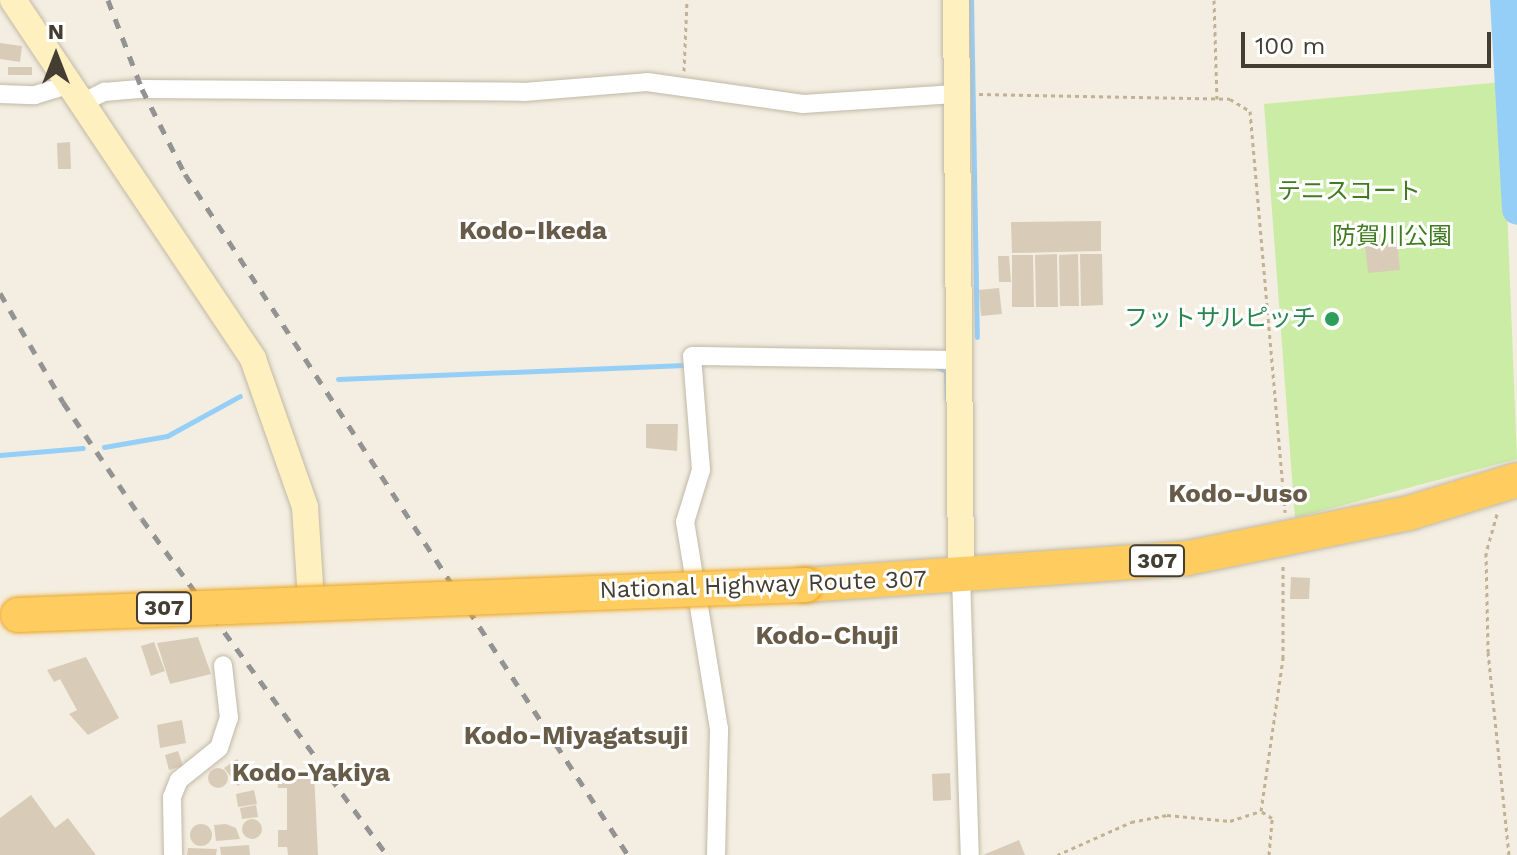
<!DOCTYPE html>
<html>
<head>
<meta charset="utf-8">
<style>
	body { margin:0 }
	#map { position:relative; width:1517px; height:855px; overflow:hidden; background:#f3eee1; font-family:"Work Sans","Noto Sans JP",sans-serif }
	div>[style] { position:absolute }
	[style*='--x'] { left:calc(var(--x)*1px); top:calc(var(--y)*1px); width:calc(var(--w)*1px); rotate:calc(var(--a)*1deg) }
	.green>* { inset:0; background:#cbeca5 }
	.stream>* { height:5px; margin:-2.5px; padding:0 2.5px; transform-origin:2.5px; border-radius:2.5px; background:#95cef7 }
	.river>* { height:30px; margin:-15px; padding:0 15px; transform-origin:15px; border-radius:15px; background:#95cef7 }
	.building>* { inset:0; background:#d8ccb8 }
	.round { border-radius:50% }
	.path>* { height:3px; margin-top:-1.5px; transform-origin:0; background:repeating-linear-gradient(90deg,#c2b293 0 4px,transparent 0 8px) }
	.roads { filter:drop-shadow(0 0 2px #c1b8a6) drop-shadow(0 0 2px #c1b8a6) }
	.street>* { height:18px; margin:-9px; padding:0 9px; transform-origin:9px; border-radius:9px; background:#fff }
	.secondary>* { height:26px; margin:-13px; padding:0 13px; transform-origin:13px; border-radius:13px; background:#fff0bf }
	.highway>* { height:34px; margin:-17px; padding:0 17px; transform-origin:17px; border-radius:17px; background:#ffcc60 }
	.rail>* { height:5px; margin-top:-2.5px; transform-origin:0; background:repeating-linear-gradient(90deg,#939393 0 10px,transparent 0 20px) }
	.bridges { filter:drop-shadow(0 0 2px #eda521) drop-shadow(0 0 2px #eda521) }
	.highway-bridge>* { height:34px; margin:-17px; padding:0 17px; transform-origin:17px; border-radius:17px; background:#ffcc60 }
	.dots>* { width:22px; height:22px; translate:-50% -50%; box-sizing:border-box; border:4px solid #fff; border-radius:50% }
	span { translate:-50% -50%; white-space:nowrap; text-align:center; line-height:1.15; -webkit-text-stroke:6px #fff; paint-order:stroke }
	.shield-label span { padding:2px 6px; background:#fff; border:2px solid; border-radius:6px; -webkit-text-stroke-width:0 }
	.shield-label { font-size:22px; color:#443d31; font-weight:700 }
	.park-label { font-size:24px; color:#417b20 }
	.leisure-label { font-size:24px; color:#27864d }
	.right { translate:-100% -50%; text-align:right }
	.street-label { font-size:24px; color:#443d31 }
	.neighbourhood-label { font-size:26px; color:#685b48; font-weight:700 }
	.north { position:absolute; left:16px; top:16px; width:80px; height:80px; -webkit-text-stroke:6px #fff; paint-order:stroke; rotate:0deg; font-size:22px; font-weight:700; line-height:32px; text-align:center; color:#443d31 }
	.north::after { content:''; display:block; margin:auto; width:28px; height:36px; background:#443d31; clip-path:polygon(50% 0,100% 100%,50% 72%,0 100%) }
	.scale { position:absolute; left:1241px; top:32px; width:250px; height:36px; box-sizing:border-box; border:4px solid #443d31; border-top:0; padding-left:10px; font-size:24px; line-height:28px; white-space:nowrap; color:#443d31; -webkit-text-stroke:6px #fff; paint-order:stroke }
</style>
</head>
<body>
<div id="map">
	<div class="green">
		<i style="clip-path:polygon(1502px 82px,1517px 459px,1295px 518px,1264px 104px)"></i>
	</div>
	<div class="stream">
		<i style="--x:971;--y:0;--w:337;--a:89"></i>
		<i style="--x:937;--y:367;--w:10;--a:24"></i>
		<i style="--x:946;--y:371;--w:28;--a:88"></i>
		<i style="--x:338;--y:379;--w:353;--a:-2.3"></i>
		<i style="--x:104;--y:447;--w:64;--a:-9.9"></i>
		<i style="--x:167;--y:436;--w:83;--a:-28.7"></i>
		<i style="--x:0;--y:455;--w:83;--a:-4.8"></i>
	</div>
	<div class="river">
		<i style="--x:1505;--y:0;--w:210;--a:86.7"></i>
	</div>
	<div class="building">
		<i style="clip-path:polygon(0 43px,22px 46px,20px 62px,0 59px)"></i>
		<i style="clip-path:polygon(8px 67px,32px 67px,32px 75px,8px 75px)"></i>
		<i style="clip-path:polygon(70px 142px,71px 169px,58px 169px,57px 143px)"></i>
		<i style="clip-path:polygon(1101px 221px,1101px 251px,1012px 253px,1011px 222px)"></i>
		<i style="clip-path:polygon(1397px 242px,1400px 270px,1368px 273px,1365px 245px)"></i>
		<i style="clip-path:polygon(1057px 254px,1058px 307px,1036px 307px,1035px 255px)"></i>
		<i style="clip-path:polygon(1078px 254px,1079px 306px,1060px 306px,1059px 255px)"></i>
		<i style="clip-path:polygon(1080px 254px,1102px 254px,1103px 305px,1081px 306px)"></i>
		<i style="clip-path:polygon(1012px 255px,1033px 255px,1034px 307px,1012px 307px)"></i>
		<i style="clip-path:polygon(998px 256px,1009px 256px,1011px 282px,999px 282px)"></i>
		<i style="clip-path:polygon(999px 288px,1002px 314px,981px 316px,979px 290px)"></i>
		<i style="clip-path:polygon(646px 424px,678px 424px,677px 451px,646px 448px)"></i>
		<i style="clip-path:polygon(1291px 577px,1310px 578px,1309px 599px,1290px 599px)"></i>
		<i style="clip-path:polygon(198px 637px,211px 674px,170px 684px,157px 643px)"></i>
		<i style="clip-path:polygon(154px 642px,165px 671px,151px 676px,141px 646px)"></i>
		<i style="clip-path:polygon(86px 657px,119px 718px,88px 735px,69px 714px,77px 710px,60px 679px,54px 682px,47px 670px)"></i>
		<i style="clip-path:polygon(182px 720px,186px 743px,160px 748px,157px 725px)"></i>
		<i style="clip-path:polygon(178px 751px,183px 766px,169px 770px,165px 755px)"></i>
		<i style="clip-path:polygon(237px 759px,249px 775px,238px 786px,224px 768px)"></i>
		<i class="round" style="left:208px;top:768px;width:20px;height:20px"></i>
		<i style="clip-path:polygon(277px 773px,314px 773px,318px 855px,288px 855px,287px 847px,278px 847px,278px 830px,287px 830px,287px 788px,278px 788px)"></i>
		<i style="clip-path:polygon(950px 773px,951px 800px,933px 801px,932px 774px)"></i>
		<i style="clip-path:polygon(254px 790px,257px 804px,238px 807px,236px 794px)"></i>
		<i style="clip-path:polygon(31px 795px,55px 828px,68px 818px,96px 855px,0 855px,0 818px)"></i>
		<i style="clip-path:polygon(256px 805px,258px 817px,242px 819px,240px 808px)"></i>
		<i class="round" style="left:242px;top:819px;width:20px;height:20px"></i>
		<i class="round" style="left:190px;top:824px;width:22px;height:22px"></i>
		<i style="clip-path:polygon(226px 824px,236px 828px,240px 839px,216px 841px,214px 825px)"></i>
		<i style="clip-path:polygon(1019px 840px,1025px 855px,983px 855px)"></i>
		<i style="clip-path:polygon(249px 845px,250px 855px,221px 855px,220px 847px)"></i>
		<i style="clip-path:polygon(188px 848px,217px 849px,216px 855px,187px 855px)"></i>
	</div>
	<div class="path">
		<i style="--x:1214;--y:0;--w:99;--a:88.3"></i>
		<i style="--x:684;--y:71;--w:71;--a:-87.6"></i>
		<i style="--x:979;--y:94;--w:251;--a:1.1"></i>
		<i style="--x:1230;--y:99;--w:23;--a:31"></i>
		<i style="--x:1250;--y:111;--w:403;--a:85"></i>
		<i style="--x:1497;--y:514;--w:41;--a:105.8"></i>
		<i style="--x:1486;--y:553;--w:99;--a:88.8"></i>
		<i style="--x:1488;--y:652;--w:204;--a:84.1"></i>
		<i style="--x:1057;--y:855;--w:81;--a:-24"></i>
		<i style="--x:1131;--y:822;--w:37;--a:-11"></i>
		<i style="--x:1167;--y:815;--w:63;--a:5.4"></i>
		<i style="--x:1230;--y:821;--w:32;--a:-18"></i>
		<i style="--x:1269;--y:855;--w:37;--a:-85"></i>
		<i style="--x:1272;--y:818;--w:13;--a:-148"></i>
		<i style="--x:1261;--y:811;--w:155;--a:-81.8"></i>
		<i style="--x:1283;--y:658;--w:95;--a:-90"></i>
	</div>
	<div class="roads">
		<div class="street">
			<i style="--x:0;--y:94;--w:35;--a:2"></i>
			<i style="--x:35;--y:95;--w:37;--a:-17"></i>
			<i style="--x:82;--y:103;--w:25;--a:-27"></i>
			<i style="--x:104;--y:92;--w:38;--a:-5"></i>
			<i style="--x:142;--y:89;--w:382;--a:0.4"></i>
			<i style="--x:524;--y:92;--w:123;--a:-4.6"></i>
			<i style="--x:647;--y:82;--w:158;--a:8"></i>
			<i style="--x:803;--y:104;--w:152;--a:-3.8"></i>
			<i style="--x:961;--y:576;--w:279;--a:88.2"></i>
			<i style="--x:173;--y:855;--w:58;--a:-91"></i>
			<i style="--x:172;--y:797;--w:18;--a:-68"></i>
			<i style="--x:179;--y:780;--w:51;--a:-38.7"></i>
			<i style="--x:219;--y:748;--w:32;--a:-72"></i>
			<i style="--x:229;--y:718;--w:53;--a:-96.5"></i>
			<i style="--x:716;--y:855;--w:126;--a:-88.6"></i>
			<i style="--x:719;--y:729;--w:210;--a:-99.3"></i>
			<i style="--x:685;--y:522;--w:54;--a:-72.9"></i>
			<i style="--x:701;--y:470;--w:114;--a:-94.5"></i>
			<i style="--x:692;--y:356;--w:268;--a:0.9"></i>
		</div>
		<div class="secondary">
			<i style="--x:13;--y:0;--w:432;--a:56.2"></i>
			<i style="--x:253;--y:359;--w:157;--a:70.6"></i>
			<i style="--x:305;--y:507;--w:93;--a:86.3"></i>
			<i style="--x:956;--y:0;--w:576;--a:89.5"></i>
		</div>
		<div class="highway">
			<i style="--x:805;--y:585;--w:384;--a:-4"></i>
			<i style="--x:1188;--y:558;--w:226;--a:-11.5"></i>
			<i style="--x:1409;--y:513;--w:113;--a:-17"></i>
		</div>
	</div>
	<div class="rail">
		<i style="--x:108;--y:0;--w:95;--a:69.1"></i>
		<i style="--x:142;--y:89;--w:95;--a:63.2"></i>
		<i style="--x:185;--y:174;--w:812;--a:56.96"></i>
		<i style="--x:0;--y:293;--w:126;--a:60"></i>
		<i style="--x:63;--y:402;--w:141;--a:56"></i>
		<i style="--x:142;--y:519;--w:416;--a:53.9"></i>
	</div>
	<div class="bridges">
		<div class="highway-bridge">
			<i style="--x:18;--y:615;--w:788;--a:-2.18"></i>
		</div>
	</div>
	<div class="dots">
		<i style="left:1332px;top:319px;background:#2e9e5b"></i>
	</div>
	<div class="shield-label">
		<span style="left:1157px;top:561px">307</span>
		<span style="left:164px;top:608px">307</span>
	</div>
	<div class="park-label">
		<span style="left:1349px;top:192px">テニスコート</span>
		<span style="left:1392px;top:237px">防賀川公園</span>
	</div>
	<div class="leisure-label">
		<span class="right" style="left:1316px;top:319px">フットサルピッチ</span>
	</div>
	<div class="street-label">
		<span style="left:763px;top:585px;rotate:-2deg">National Highway Route 307</span>
	</div>
	<div class="neighbourhood-label">
		<span style="left:533px;top:231px">Kodo-Ikeda</span>
		<span style="left:1238px;top:494px">Kodo-Juso</span>
		<span style="left:827px;top:636px">Kodo-Chuji</span>
		<span style="left:576px;top:736px">Kodo-Miyagatsuji</span>
		<span style="left:311px;top:773px">Kodo-Yakiya</span>
	</div>
	<div class="north">N</div>
	<div class="scale">100 m</div>
</div>
</body>
</html>
